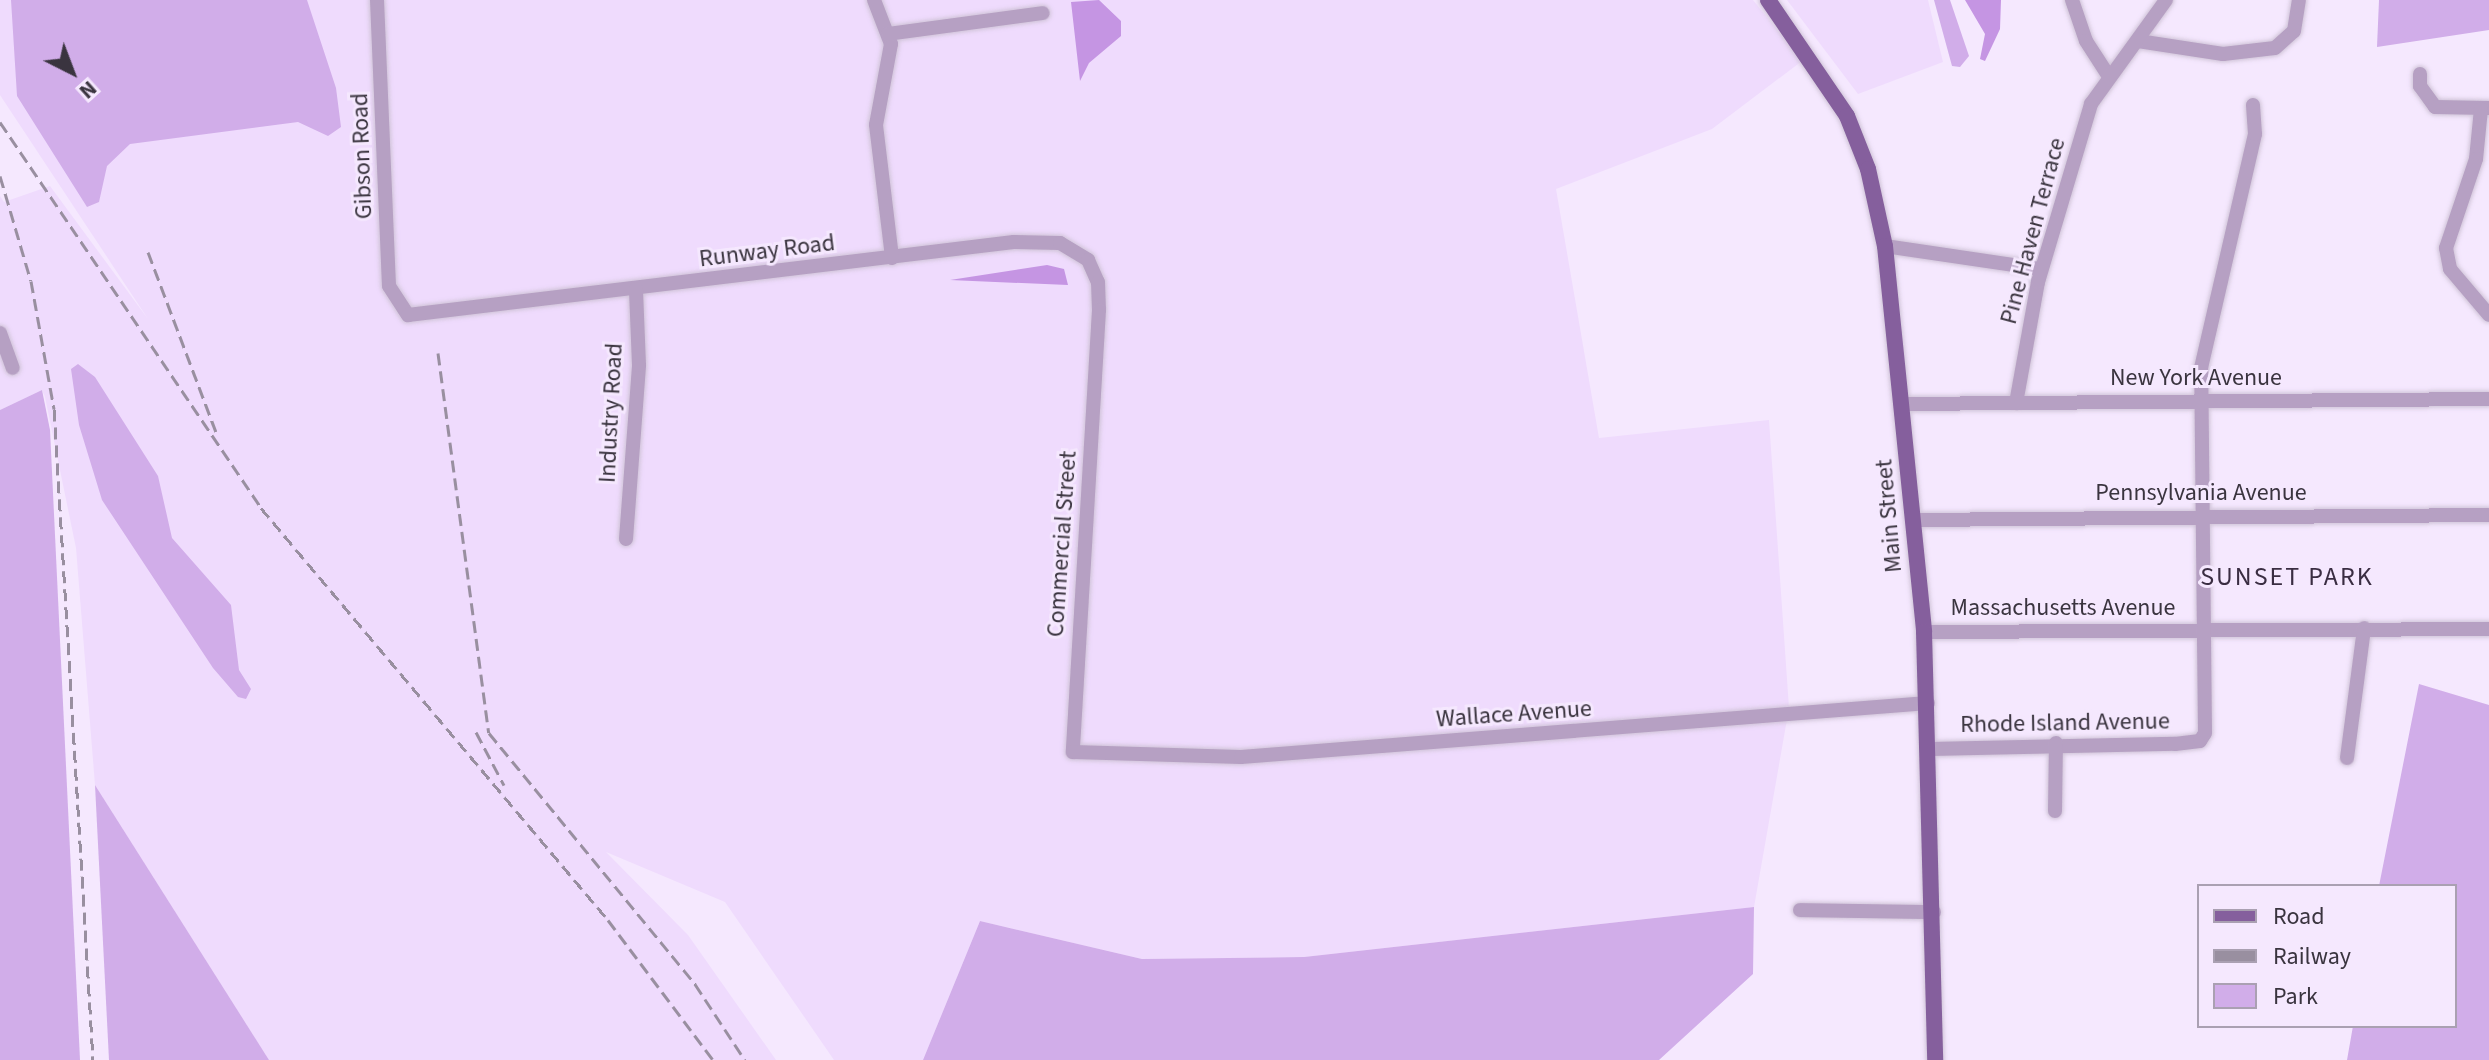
<!DOCTYPE html>
<html>
<head>
<meta charset="utf-8">
<style>
	body { margin:0 }
	#map { position:relative; width:2489px; height:1060px; overflow:hidden; background:#f5e8fe; font-family:"Source Sans 3",sans-serif }
	div>[style] { position:absolute }
	[style*='--x'] { left:calc(var(--x)*1px); top:calc(var(--y)*1px); width:calc(var(--w)*1px); rotate:calc(var(--a)*1deg) }
	.built>* { inset:0; background:#efdbfd }
	.green>* { inset:0; background:#d1ade9 }
	.water>* { inset:0; background:#c595e3 }
	.roads { filter:drop-shadow(0 0 2px #d0c4d8) drop-shadow(0 0 2px #d0c4d8) }
	.minor>* { height:14px; margin:-7px; padding:0 7px; transform-origin:7px; border-radius:7px; background:#b6a0c3 }
	.major>* { height:16px; margin:-8px; padding:0 8px; transform-origin:8px; border-radius:8px; background:#855f9d }
	.rail>* { height:3px; margin-top:-1.5px; transform-origin:0; background:repeating-linear-gradient(90deg,#998fa0 0 12px,transparent 0 18px) }
	span { translate:-50% -50%; white-space:nowrap; text-align:center; line-height:1.15; -webkit-text-stroke:6px #f5e8fe; paint-order:stroke }
	.street-label { font-size:24px; color:#3a343f }
	.neighbourhood-label { font-size:26px; color:#3a2d42; letter-spacing:2px }
	.legend { position:absolute; left:2197px; top:884px; width:260px; height:144px; box-sizing:border-box; background:#f5e8fe; border:2px solid #aaa0b2; margin:0; padding:10px 14px; list-style:none; font-size:24px; color:#3a343f }
	.legend li { display:flex; align-items:center; gap:16px; height:40px }
	.legend b { width:40px; border:2px solid #aaa0b2 }
	.north { position:absolute; left:32px; top:32px; width:80px; height:80px; -webkit-text-stroke:6px #f5e8fe; paint-order:stroke; rotate:138deg; font-size:22px; font-weight:700; line-height:32px; text-align:center; color:#3a343f }
	.north::after { content:''; display:block; margin:auto; width:28px; height:36px; background:#3a343f; clip-path:polygon(50% 0,100% 100%,50% 72%,0 100%) }
</style>
</head>
<body>
<div id="map">
	<div class="built">
		<i style="clip-path:polygon(0 0,1753px 0,1802px 61px,1712px 129px,1556px 189px,1599px 438px,1769px 420px,1789px 708px,1754px 907px,1304px 957px,1142px 959px,980px 921px,923px 1060px,834px 1060px,725px 902px,606px 852px,688px 935px,776px 1060px,269px 1060px,95px 785px,76px 548px,45px 397px,42px 390px,0 410px,0 196px,4px 202px,50px 186px,148px 319px,0 95px)"></i>
		<i style="clip-path:polygon(1787px 0,1928px 0,1943px 62px,1858px 94px)"></i>
	</div>
	<div class="green">
		<i style="clip-path:polygon(11px 0,307px 0,336px 88px,341px 127px,328px 136px,298px 122px,130px 144px,107px 166px,99px 202px,87px 207px,17px 96px)"></i>
		<i style="clip-path:polygon(1934px 0,1950px 0,1969px 56px,1960px 67px,1952px 66px)"></i>
		<i style="clip-path:polygon(2379px 0,2489px 0,2489px 30px,2377px 47px)"></i>
		<i style="clip-path:polygon(78px 364px,95px 377px,158px 476px,172px 538px,231px 605px,239px 670px,251px 689px,246px 699px,238px 697px,213px 668px,102px 500px,79px 425px,71px 369px)"></i>
		<i style="clip-path:polygon(42px 390px,50px 430px,80px 1060px,0 1060px,0 410px)"></i>
		<i style="clip-path:polygon(2419px 684px,2489px 705px,2489px 1060px,2347px 1060px,2353px 1026px,2455px 1026px,2455px 886px,2379px 886px)"></i>
		<i style="clip-path:polygon(95px 785px,269px 1060px,109px 1060px)"></i>
		<i style="clip-path:polygon(1754px 907px,1753px 974px,1659px 1060px,923px 1060px,980px 921px,1142px 959px,1304px 957px)"></i>
	</div>
	<div class="water">
		<i style="clip-path:polygon(1099px 0,1121px 21px,1121px 36px,1089px 63px,1080px 81px,1071px 2px)"></i>
		<i style="clip-path:polygon(1965px 0,2001px 0,2000px 29px,1985px 61px,1980px 59px,1985px 34px)"></i>
		<i style="clip-path:polygon(1047px 265px,1064px 269px,1068px 285px,950px 280px)"></i>
	</div>
	<div class="roads">
		<div class="minor">
			<i style="--x:377;--y:0;--w:286;--a:87.6"></i>
			<i style="--x:389;--y:286;--w:35;--a:57"></i>
			<i style="--x:408;--y:315;--w:610;--a:-6.87"></i>
			<i style="--x:1014;--y:242;--w:46;--a:1.2"></i>
			<i style="--x:1060;--y:243;--w:33;--a:31"></i>
			<i style="--x:1088;--y:260;--w:24;--a:66"></i>
			<i style="--x:1098;--y:282;--w:28;--a:88"></i>
			<i style="--x:1099;--y:310;--w:443;--a:93.4"></i>
			<i style="--x:1073;--y:752;--w:168;--a:1.7"></i>
			<i style="--x:1241;--y:757;--w:689;--a:-4.49"></i>
			<i style="--x:874;--y:0;--w:47;--a:68.9"></i>
			<i style="--x:891;--y:44;--w:82;--a:100.5"></i>
			<i style="--x:876;--y:125;--w:134;--a:83.1"></i>
			<i style="--x:2072;--y:0;--w:43;--a:71.1"></i>
			<i style="--x:2086;--y:41;--w:40;--a:57.1"></i>
			<i style="--x:888;--y:34;--w:156;--a:-7.7"></i>
			<i style="--x:2138;--y:41;--w:86;--a:8.7"></i>
			<i style="--x:2223;--y:54;--w:52;--a:-6.6"></i>
			<i style="--x:2275;--y:48;--w:25;--a:-42"></i>
			<i style="--x:2294;--y:31;--w:31;--a:-81"></i>
			<i style="--x:2420;--y:74;--w:12;--a:90"></i>
			<i style="--x:2420;--y:86;--w:26;--a:54"></i>
			<i style="--x:2435;--y:107;--w:54;--a:1.1"></i>
			<i style="--x:2481;--y:109;--w:50;--a:95.7"></i>
			<i style="--x:2476;--y:159;--w:94;--a:108.6"></i>
			<i style="--x:2446;--y:248;--w:21;--a:79"></i>
			<i style="--x:2450;--y:269;--w:60;--a:49.7"></i>
			<i style="--x:1885;--y:246;--w:158;--a:8.4"></i>
			<i style="--x:0;--y:333;--w:37;--a:70"></i>
			<i style="--x:2016;--y:403;--w:123;--a:-79.7"></i>
			<i style="--x:2038;--y:282;--w:186;--a:-73.4"></i>
			<i style="--x:2091;--y:104;--w:128;--a:-54.2"></i>
			<i style="--x:1903;--y:404;--w:586;--a:-0.49"></i>
			<i style="--x:1914;--y:520;--w:575;--a:-0.5"></i>
			<i style="--x:626;--y:539;--w:174;--a:-85.7"></i>
			<i style="--x:639;--y:365;--w:76;--a:-92.3"></i>
			<i style="--x:1924;--y:632;--w:565;--a:-0.3"></i>
			<i style="--x:1930;--y:749;--w:245;--a:-1.2"></i>
			<i style="--x:2175;--y:744;--w:25;--a:-7"></i>
			<i style="--x:2200;--y:741;--w:9;--a:-58"></i>
			<i style="--x:2205;--y:733;--w:365;--a:-90.6"></i>
			<i style="--x:2201;--y:368;--w:240;--a:-77"></i>
			<i style="--x:2255;--y:134;--w:29;--a:-94"></i>
			<i style="--x:2347;--y:758;--w:131;--a:-82.5"></i>
			<i style="--x:2055;--y:811;--w:68;--a:-89.2"></i>
			<i style="--x:1800;--y:910;--w:134;--a:0.9"></i>
		</div>
		<div class="major">
			<i style="--x:1768;--y:0;--w:140;--a:55.7"></i>
			<i style="--x:1847;--y:116;--w:57;--a:68.4"></i>
			<i style="--x:1868;--y:169;--w:79;--a:77.6"></i>
			<i style="--x:1885;--y:246;--w:388;--a:84.2"></i>
			<i style="--x:1924;--y:632;--w:428;--a:88.5"></i>
		</div>
	</div>
	<div class="rail">
		<i style="--x:0;--y:122;--w:466;--a:55.9"></i>
		<i style="--x:261;--y:508;--w:539;--a:49.89"></i>
		<i style="--x:608;--y:920;--w:175;--a:53.1"></i>
		<i style="--x:0;--y:176;--w:109;--a:73.6"></i>
		<i style="--x:31;--y:281;--w:130;--a:79.8"></i>
		<i style="--x:54;--y:409;--w:652;--a:86.57"></i>
		<i style="--x:148;--y:252;--w:192;--a:69.3"></i>
		<i style="--x:438;--y:353;--w:383;--a:82.4"></i>
		<i style="--x:489;--y:733;--w:325;--a:50.6"></i>
		<i style="--x:695;--y:984;--w:91;--a:56.7"></i>
		<i style="--x:476;--y:732;--w:60;--a:62.2"></i>
	</div>
	<div class="street-label">
		<span style="left:362px;top:156px;rotate:-92deg">Gibson Road</span>
		<span style="left:2033px;top:231px;rotate:-75deg">Pine Haven Terrace</span>
		<span style="left:767px;top:251px;rotate:-7deg">Runway Road</span>
		<span style="left:2196px;top:378px">New York Avenue</span>
		<span style="left:611px;top:413px;rotate:-87deg">Industry Road</span>
		<span style="left:2201px;top:493px">Pennsylvania Avenue</span>
		<span style="left:1889px;top:516px;rotate:-95deg">Main Street</span>
		<span style="left:1062px;top:544px;rotate:-86deg">Commercial Street</span>
		<span style="left:2063px;top:608px">Massachusetts Avenue</span>
		<span style="left:1514px;top:714px;rotate:-4deg">Wallace Avenue</span>
		<span style="left:2065px;top:723px;rotate:-1deg">Rhode Island Avenue</span>
	</div>
	<div class="neighbourhood-label">
		<span style="left:2287px;top:577px">SUNSET PARK</span>
	</div>
	<ul class="legend">
	<li><b style="height:10px;background:#855f9d"></b>Road</li>
	<li><b style="height:10px;background:#998fa0"></b>Railway</li>
	<li><b style="height:22px;background:#d1ade9"></b>Park</li>
	</ul>
	<div class="north">N</div>
</div>
</body>
</html>
